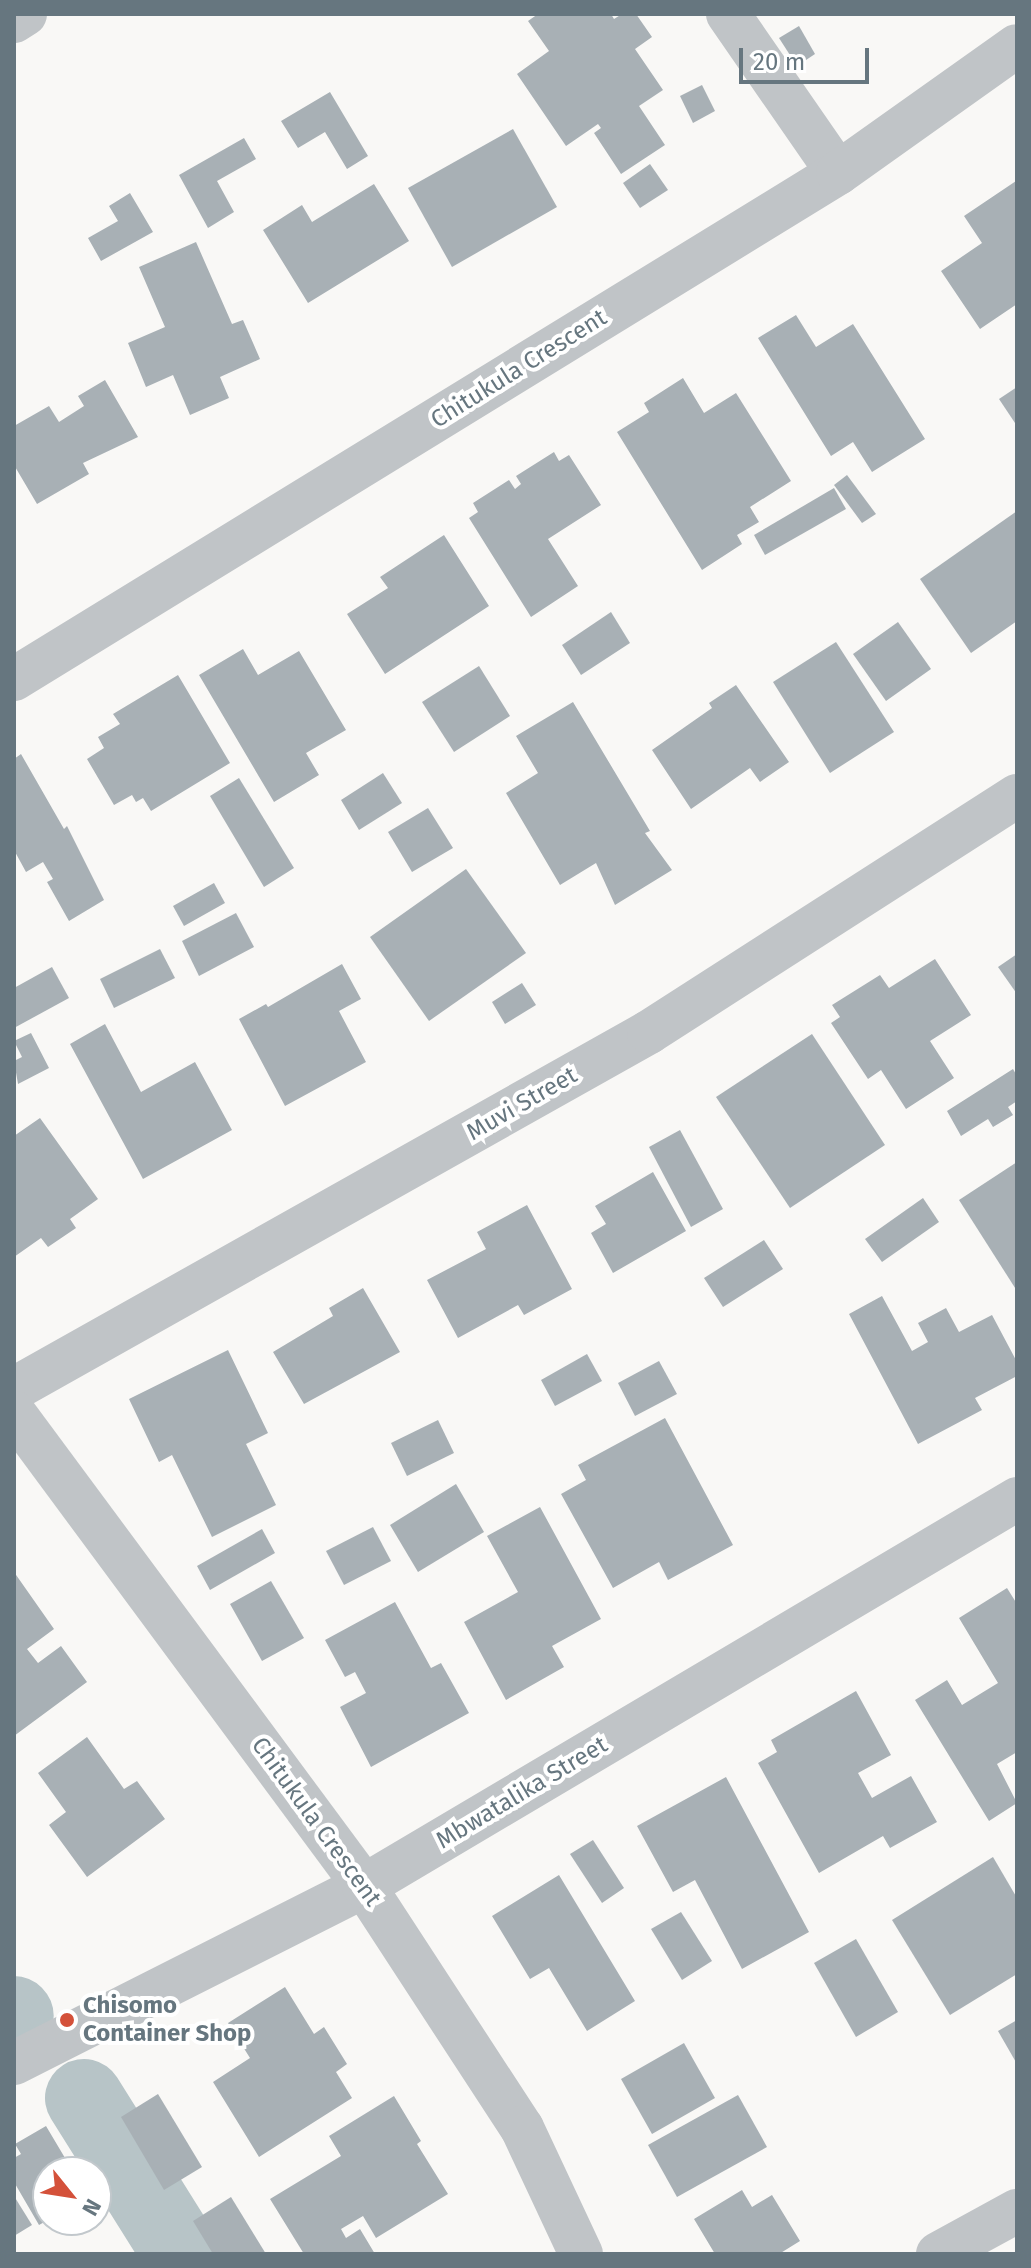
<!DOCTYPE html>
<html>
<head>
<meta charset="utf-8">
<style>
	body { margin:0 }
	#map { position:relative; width:1031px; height:2268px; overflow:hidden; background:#f9f8f6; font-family:"Fira Sans",sans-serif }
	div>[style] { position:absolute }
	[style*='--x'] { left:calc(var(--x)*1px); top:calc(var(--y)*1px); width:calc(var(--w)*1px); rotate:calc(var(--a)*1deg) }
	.river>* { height:78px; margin:-39px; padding:0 39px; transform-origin:39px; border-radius:39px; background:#b7c4c7 }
	.building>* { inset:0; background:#a8b0b5 }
	.minor>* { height:44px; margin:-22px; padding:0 22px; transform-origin:22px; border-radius:22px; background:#c0c4c7 }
	.dots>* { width:22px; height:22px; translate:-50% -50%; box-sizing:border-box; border:4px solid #fff; border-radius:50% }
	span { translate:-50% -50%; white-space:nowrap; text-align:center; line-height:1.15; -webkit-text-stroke:8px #fff; paint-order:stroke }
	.street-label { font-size:24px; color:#66767f }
	.poi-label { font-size:24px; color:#66767f; font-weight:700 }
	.left { translate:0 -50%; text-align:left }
	.frame { position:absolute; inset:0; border:16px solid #66767f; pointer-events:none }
	.north { position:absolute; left:32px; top:2156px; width:80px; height:80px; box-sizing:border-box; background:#fff; border:2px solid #c2c8cc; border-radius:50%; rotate:120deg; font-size:22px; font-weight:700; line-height:32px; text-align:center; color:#66767f }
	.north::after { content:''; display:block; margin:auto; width:28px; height:36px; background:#d4513a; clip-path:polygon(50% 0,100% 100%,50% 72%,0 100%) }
	.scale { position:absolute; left:739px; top:48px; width:130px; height:36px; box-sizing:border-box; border:4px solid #66767f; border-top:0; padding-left:10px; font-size:24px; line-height:28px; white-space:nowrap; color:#66767f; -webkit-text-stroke:6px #fff; paint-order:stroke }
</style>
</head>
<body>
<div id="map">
	<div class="river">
		<i style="--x:14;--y:2015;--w:1;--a:45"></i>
		<i style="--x:84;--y:2098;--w:184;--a:57.9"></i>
	</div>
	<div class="building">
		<i style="clip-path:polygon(538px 14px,611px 14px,614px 19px,622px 14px,636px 14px,652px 37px,635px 49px,663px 90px,639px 106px,665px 145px,621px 174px,594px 133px,601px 128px,598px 124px,566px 146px,517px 74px,549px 51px,528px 21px)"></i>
		<i style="clip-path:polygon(799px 26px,815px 54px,797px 66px,779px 38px)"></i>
		<i style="clip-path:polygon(702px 85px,715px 111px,693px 123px,680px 96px)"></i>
		<i style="clip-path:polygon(330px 92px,368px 156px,347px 169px,325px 132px,298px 148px,281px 121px)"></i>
		<i style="clip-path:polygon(513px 129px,557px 207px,452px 267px,408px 188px)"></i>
		<i style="clip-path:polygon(244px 138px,256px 159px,217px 181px,234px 212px,208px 228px,179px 175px)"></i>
		<i style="clip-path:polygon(650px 164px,668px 190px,640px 208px,623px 183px)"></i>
		<i style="clip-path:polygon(1016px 181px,1017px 304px,980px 329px,941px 271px,982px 243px,964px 216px)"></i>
		<i style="clip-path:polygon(374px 184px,409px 241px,308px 303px,263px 230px,302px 205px,312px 222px)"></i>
		<i style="clip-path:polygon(130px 193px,153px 232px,101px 261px,88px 238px,118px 221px,109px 206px)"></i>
		<i style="clip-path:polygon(196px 242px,232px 324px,243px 320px,260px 359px,220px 377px,229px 398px,190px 415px,173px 375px,146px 387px,128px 343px,165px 327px,139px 267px)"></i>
		<i style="clip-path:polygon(796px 315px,816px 347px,853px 324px,925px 439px,872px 472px,853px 442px,831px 456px,758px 338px)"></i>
		<i style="clip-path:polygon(683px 378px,704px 413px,736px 393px,791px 481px,750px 507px,759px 522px,737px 535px,742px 544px,702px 570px,617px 432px,649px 412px,644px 403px)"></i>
		<i style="clip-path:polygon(105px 380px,138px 437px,83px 463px,89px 474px,37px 504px,14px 465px,14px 426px,49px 406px,59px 422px,84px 406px,78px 396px)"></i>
		<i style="clip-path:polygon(1017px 387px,1017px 426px,999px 399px)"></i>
		<i style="clip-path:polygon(554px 452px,559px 461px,569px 455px,601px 505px,548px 539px,578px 586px,531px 617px,469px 518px,478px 512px,473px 503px,509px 480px,515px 489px,521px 484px,516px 476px)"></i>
		<i style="clip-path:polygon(847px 475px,876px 514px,862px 523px,834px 485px)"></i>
		<i style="clip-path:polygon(834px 488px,846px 509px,765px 555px,754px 535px)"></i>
		<i style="clip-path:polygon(1017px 511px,1017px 621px,971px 653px,920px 579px)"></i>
		<i style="clip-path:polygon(444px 535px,489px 606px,385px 674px,347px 614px,388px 588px,380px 577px)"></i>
		<i style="clip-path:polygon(611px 612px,630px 643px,581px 675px,562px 645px)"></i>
		<i style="clip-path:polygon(898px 622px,931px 669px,886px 701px,853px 654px)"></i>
		<i style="clip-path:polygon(836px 642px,894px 732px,830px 773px,773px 682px)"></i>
		<i style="clip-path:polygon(243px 649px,258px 675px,299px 651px,346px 730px,306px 753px,319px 775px,274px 802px,199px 675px)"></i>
		<i style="clip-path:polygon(479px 666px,510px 716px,454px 752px,422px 702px)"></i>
		<i style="clip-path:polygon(178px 675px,230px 763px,151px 811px,143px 798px,136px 802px,132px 795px,114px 805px,87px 759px,104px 748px,98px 737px,120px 724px,113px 714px)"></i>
		<i style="clip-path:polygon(736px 685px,789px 762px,760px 782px,750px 768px,691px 809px,652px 750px,712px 708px,709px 703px)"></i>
		<i style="clip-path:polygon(573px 702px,650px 831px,645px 833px,672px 870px,615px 905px,596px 863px,560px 885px,506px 793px,538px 773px,516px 736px)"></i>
		<i style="clip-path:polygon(21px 754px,64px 829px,67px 826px,104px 900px,69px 921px,47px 882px,53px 879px,43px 862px,26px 872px,14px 850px,14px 759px)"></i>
		<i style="clip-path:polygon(383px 773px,402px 803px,359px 830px,341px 800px)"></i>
		<i style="clip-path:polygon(239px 778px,294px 868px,264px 887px,210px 796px)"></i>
		<i style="clip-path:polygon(428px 808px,453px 848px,412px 872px,388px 832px)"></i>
		<i style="clip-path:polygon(466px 869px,526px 953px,429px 1021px,370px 937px)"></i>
		<i style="clip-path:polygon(214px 883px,225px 903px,184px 926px,173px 906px)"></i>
		<i style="clip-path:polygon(236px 913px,254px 947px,199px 976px,182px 941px)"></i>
		<i style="clip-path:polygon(160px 949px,175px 978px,114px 1008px,100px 979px)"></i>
		<i style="clip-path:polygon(1017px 954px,1017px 994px,998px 967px)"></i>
		<i style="clip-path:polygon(935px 959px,971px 1015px,930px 1041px,954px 1078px,906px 1109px,881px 1070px,868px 1079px,831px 1023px,840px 1017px,832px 1005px,880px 975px,889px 988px)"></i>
		<i style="clip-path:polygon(342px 964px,361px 999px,339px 1011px,366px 1062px,285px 1106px,239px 1019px,266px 1004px,268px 1007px)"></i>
		<i style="clip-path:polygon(52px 967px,69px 998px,14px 1028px,14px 988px)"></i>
		<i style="clip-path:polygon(522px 983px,536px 1005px,505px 1024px,492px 1002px)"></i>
		<i style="clip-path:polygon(105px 1024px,141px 1092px,195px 1062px,232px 1130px,143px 1179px,70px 1044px)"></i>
		<i style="clip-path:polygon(31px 1033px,49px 1068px,18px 1084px,14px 1061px,22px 1057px,14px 1041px)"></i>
		<i style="clip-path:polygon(812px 1034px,885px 1145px,790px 1208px,716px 1097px)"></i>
		<i style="clip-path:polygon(1013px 1069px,1017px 1076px,1017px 1101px,1008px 1107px,1013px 1115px,993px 1127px,988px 1119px,961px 1136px,947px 1111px)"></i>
		<i style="clip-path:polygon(40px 1118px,98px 1199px,70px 1219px,76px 1228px,48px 1247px,41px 1238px,14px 1257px,14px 1136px)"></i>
		<i style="clip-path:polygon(680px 1130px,723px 1209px,691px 1227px,649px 1147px)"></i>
		<i style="clip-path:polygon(1017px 1162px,1017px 1291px,959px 1200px)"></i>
		<i style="clip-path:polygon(653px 1172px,686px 1231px,613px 1273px,591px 1233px,606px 1224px,595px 1206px)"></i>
		<i style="clip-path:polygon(923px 1198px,939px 1222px,882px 1262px,865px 1239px)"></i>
		<i style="clip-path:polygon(527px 1205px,572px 1289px,524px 1315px,518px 1305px,458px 1338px,427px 1280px,486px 1249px,477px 1232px)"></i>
		<i style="clip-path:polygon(764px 1240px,783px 1269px,723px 1307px,704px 1278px)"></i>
		<i style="clip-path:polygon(363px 1288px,400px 1352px,304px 1404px,273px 1352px,333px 1316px,329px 1308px)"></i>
		<i style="clip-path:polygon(882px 1296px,912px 1351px,928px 1342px,918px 1323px,946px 1308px,959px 1332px,992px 1315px,1017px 1362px,1017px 1376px,975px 1398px,982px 1410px,918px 1444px,849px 1314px)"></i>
		<i style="clip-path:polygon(228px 1350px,268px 1433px,246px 1444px,276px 1505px,212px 1537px,172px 1455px,159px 1462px,129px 1399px)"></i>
		<i style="clip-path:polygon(587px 1354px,602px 1381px,555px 1406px,541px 1380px)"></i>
		<i style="clip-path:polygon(659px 1361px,677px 1394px,635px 1416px,618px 1383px)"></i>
		<i style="clip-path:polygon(665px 1418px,733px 1545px,668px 1580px,659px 1562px,613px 1588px,561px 1494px,586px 1480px,578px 1465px)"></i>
		<i style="clip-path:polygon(438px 1420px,454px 1453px,407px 1476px,391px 1443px)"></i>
		<i style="clip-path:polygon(456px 1484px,484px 1532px,418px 1572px,390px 1525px)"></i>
		<i style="clip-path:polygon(540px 1507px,601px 1619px,552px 1646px,564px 1667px,506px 1700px,464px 1622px,518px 1592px,487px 1536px)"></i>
		<i style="clip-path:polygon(373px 1527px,391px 1561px,344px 1585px,326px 1551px)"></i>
		<i style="clip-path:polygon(262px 1529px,275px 1553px,210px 1590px,197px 1566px)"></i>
		<i style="clip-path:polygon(14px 1572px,54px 1629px,27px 1649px,38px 1663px,61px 1646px,87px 1682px,14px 1736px)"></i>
		<i style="clip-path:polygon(271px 1581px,304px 1638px,262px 1661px,230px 1604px)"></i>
		<i style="clip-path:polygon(1007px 1588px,1017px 1604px,1017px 1752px,997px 1764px,1017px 1803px,989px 1821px,915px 1700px,947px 1680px,962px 1705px,998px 1683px,959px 1618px)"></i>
		<i style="clip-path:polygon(395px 1602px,431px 1668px,441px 1663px,469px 1713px,371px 1767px,340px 1707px,366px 1693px,355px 1672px,345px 1677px,325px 1640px)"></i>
		<i style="clip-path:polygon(856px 1691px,891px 1755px,858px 1773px,872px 1798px,911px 1776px,937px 1822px,890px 1848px,883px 1836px,819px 1873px,758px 1763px,777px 1752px,771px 1740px)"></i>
		<i style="clip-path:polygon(87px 1737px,124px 1789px,137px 1781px,165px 1819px,87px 1877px,49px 1825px,66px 1812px,38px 1773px)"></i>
		<i style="clip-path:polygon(726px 1777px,809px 1932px,742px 1969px,695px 1880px,673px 1892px,637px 1826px)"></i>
		<i style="clip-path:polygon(593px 1840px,624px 1888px,602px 1903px,570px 1854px)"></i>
		<i style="clip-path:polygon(993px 1857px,1017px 1898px,1017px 1974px,950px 2015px,892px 1920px)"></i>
		<i style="clip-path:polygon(559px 1875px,635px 2001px,587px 2031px,549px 1968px,530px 1979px,492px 1916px)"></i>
		<i style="clip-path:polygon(681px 1912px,712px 1961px,682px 1980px,651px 1929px)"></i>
		<i style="clip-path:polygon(856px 1939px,898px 2012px,856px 2037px,814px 1963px)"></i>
		<i style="clip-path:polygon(285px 1987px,314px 2034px,324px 2027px,347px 2064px,336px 2072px,352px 2098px,259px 2157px,213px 2082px,250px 2058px,228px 2023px)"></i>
		<i style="clip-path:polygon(1017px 2020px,1017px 2064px,998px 2031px)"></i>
		<i style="clip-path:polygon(684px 2043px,715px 2098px,652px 2134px,621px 2079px)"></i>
		<i style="clip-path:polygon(158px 2094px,202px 2167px,164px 2190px,121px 2117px)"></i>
		<i style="clip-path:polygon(738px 2095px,767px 2147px,677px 2197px,648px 2145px)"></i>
		<i style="clip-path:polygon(394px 2096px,421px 2141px,417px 2144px,448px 2194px,376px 2238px,363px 2216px,341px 2229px,346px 2238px,360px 2229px,375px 2254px,304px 2254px,270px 2199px,341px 2156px,329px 2136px)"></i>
		<i style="clip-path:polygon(46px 2126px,68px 2163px,78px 2156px,87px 2172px,48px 2172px,48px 2220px,39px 2225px,14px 2182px,14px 2158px,21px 2154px,15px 2144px)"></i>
		<i style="clip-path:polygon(742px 2190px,752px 2207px,772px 2195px,800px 2241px,779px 2254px,715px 2254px,694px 2219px)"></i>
		<i style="clip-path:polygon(14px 2196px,32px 2225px,14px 2236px)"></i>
		<i style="clip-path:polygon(231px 2197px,266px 2254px,213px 2254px,193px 2221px)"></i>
	</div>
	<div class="minor">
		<i style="--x:728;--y:14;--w:193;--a:55.3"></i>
		<i style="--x:14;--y:21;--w:13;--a:-32"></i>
		<i style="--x:14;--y:679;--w:967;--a:-31.55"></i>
		<i style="--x:838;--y:173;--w:219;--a:-35.4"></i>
		<i style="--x:14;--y:1389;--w:728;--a:-29.34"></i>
		<i style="--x:649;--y:1032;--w:437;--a:-32.7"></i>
		<i style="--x:14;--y:1413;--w:588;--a:53.5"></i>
		<i style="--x:364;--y:1886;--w:289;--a:56.9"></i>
		<i style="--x:522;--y:2128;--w:139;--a:64.9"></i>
		<i style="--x:14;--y:2063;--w:392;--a:-26.8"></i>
		<i style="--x:364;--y:1886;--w:759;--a:-30.65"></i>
		<i style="--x:938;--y:2254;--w:90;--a:-28.6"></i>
	</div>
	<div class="dots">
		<i style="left:67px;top:2020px;background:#d4513a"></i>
	</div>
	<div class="street-label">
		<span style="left:519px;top:369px;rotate:-32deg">Chitukula Crescent</span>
		<span style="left:522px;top:1104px;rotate:-30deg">Muvi Street</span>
		<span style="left:522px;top:1793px;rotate:-31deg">Mbwatalika Street</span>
		<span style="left:316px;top:1822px;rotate:54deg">Chitukula Crescent</span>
	</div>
	<div class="poi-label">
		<span class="left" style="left:83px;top:2020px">Chisomo<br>Container Shop</span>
	</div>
	<div class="frame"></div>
	<div class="north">N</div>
	<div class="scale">20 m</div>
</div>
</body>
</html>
